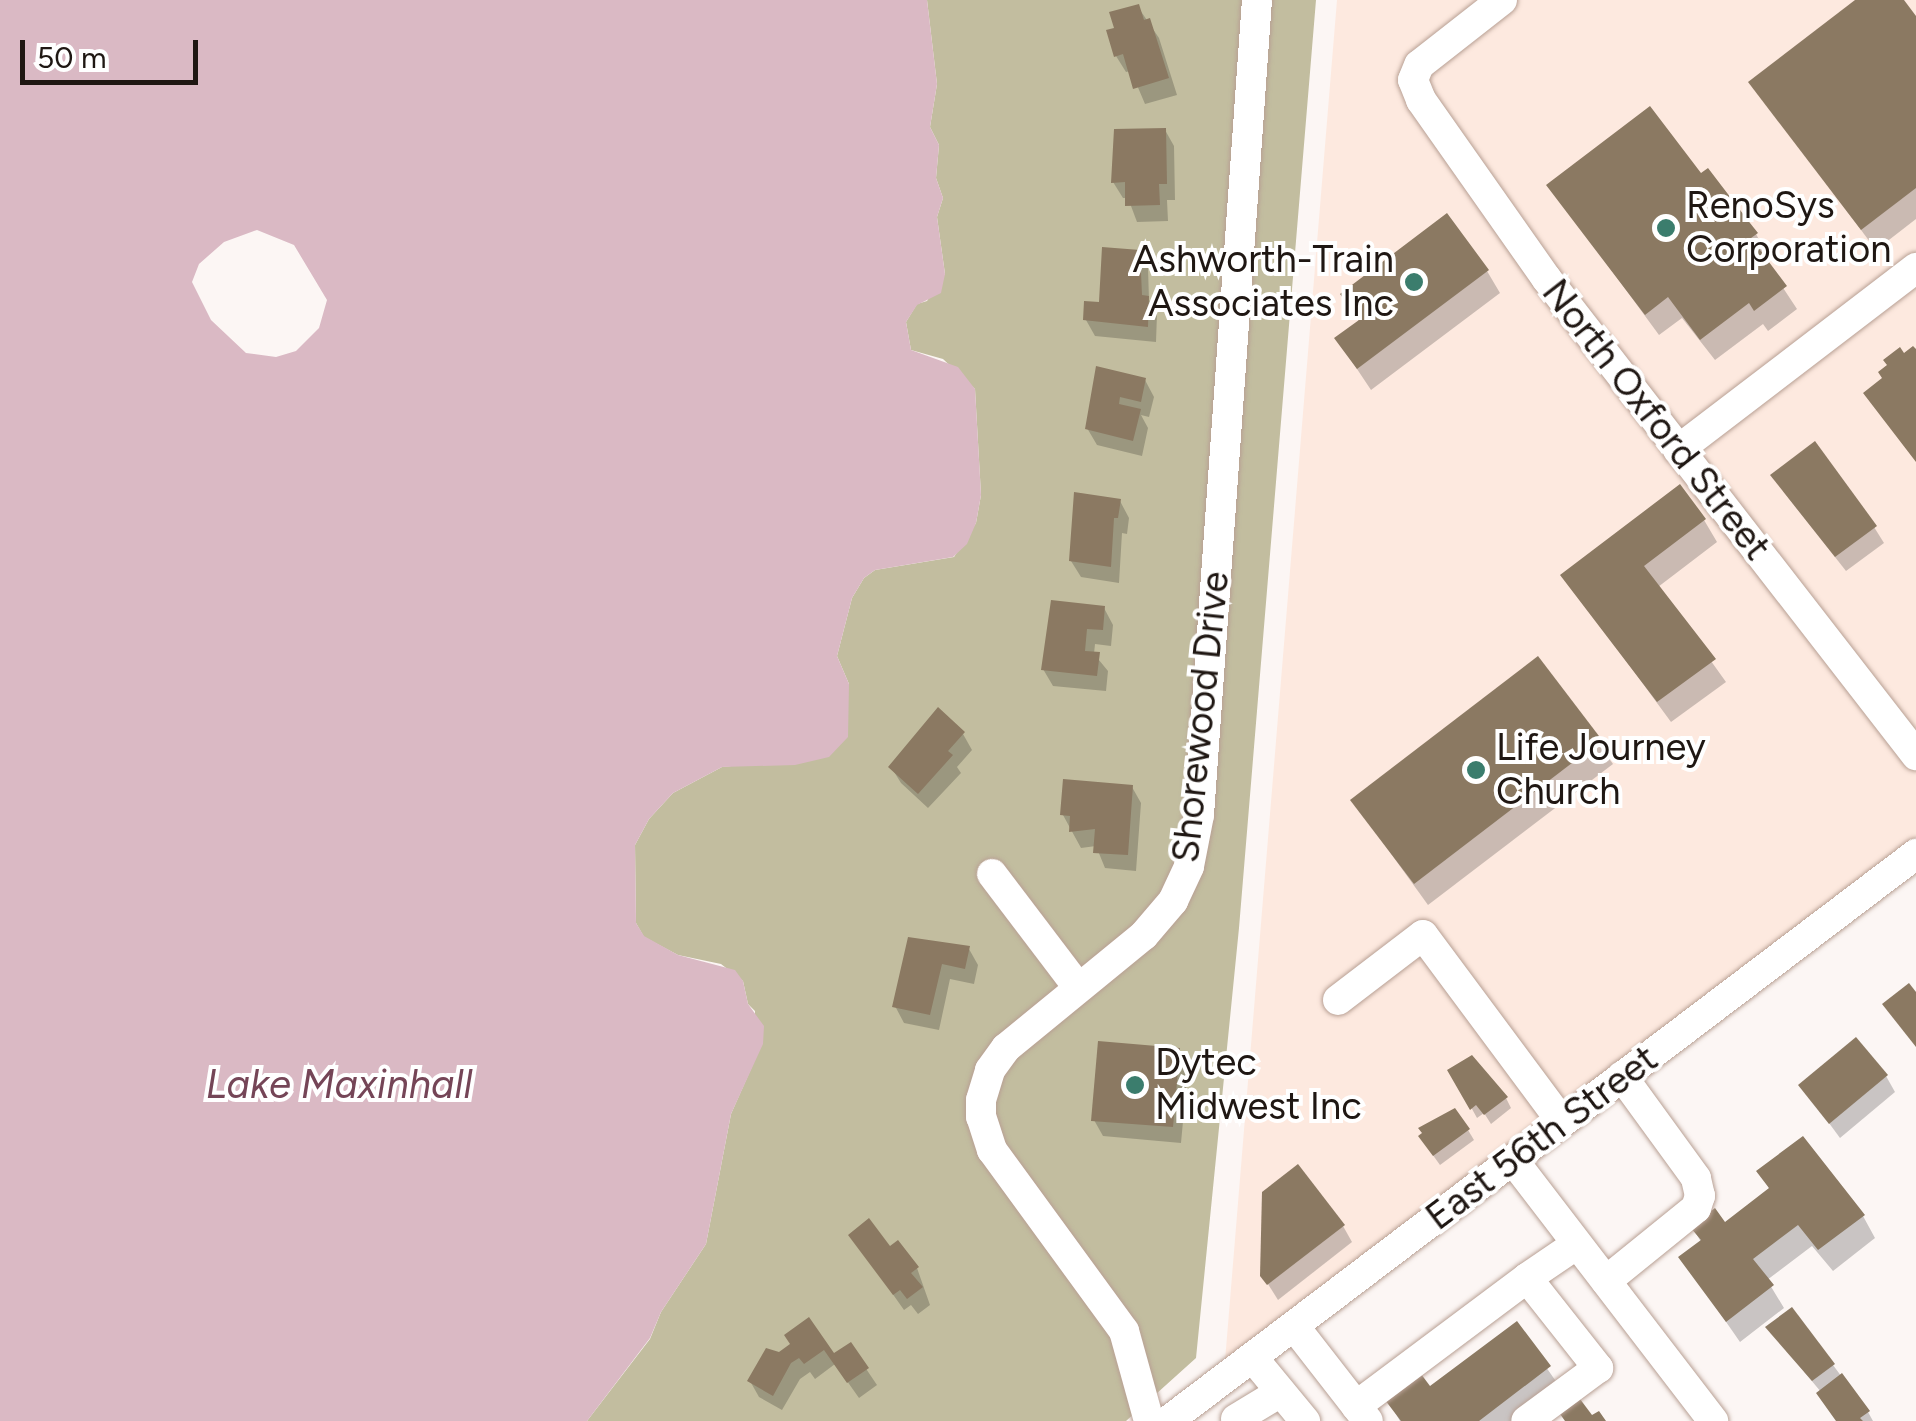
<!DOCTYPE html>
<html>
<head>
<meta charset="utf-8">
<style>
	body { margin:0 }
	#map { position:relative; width:1916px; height:1421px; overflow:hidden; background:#fcf6f4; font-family:Figtree,sans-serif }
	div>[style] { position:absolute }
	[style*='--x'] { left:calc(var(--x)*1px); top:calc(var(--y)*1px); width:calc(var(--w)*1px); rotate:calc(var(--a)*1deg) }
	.built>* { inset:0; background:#fde9df }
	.forest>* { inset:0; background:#c2bd9f }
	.water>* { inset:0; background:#dab9c4 }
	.shadow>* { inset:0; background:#0003 }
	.building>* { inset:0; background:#8b7962 }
	.roads { filter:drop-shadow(0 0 2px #b8a094) drop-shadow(0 0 2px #b8a094) }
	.minor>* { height:30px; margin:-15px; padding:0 15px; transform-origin:15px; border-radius:15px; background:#fff }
	.dots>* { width:28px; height:28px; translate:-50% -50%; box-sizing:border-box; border:5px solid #fff; border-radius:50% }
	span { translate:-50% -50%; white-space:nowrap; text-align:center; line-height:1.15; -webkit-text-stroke:8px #fff; paint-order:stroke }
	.poi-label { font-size:38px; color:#1f1713 }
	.left { translate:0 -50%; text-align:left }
	.right { translate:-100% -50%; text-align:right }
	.street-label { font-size:38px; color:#1f1713 }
	.water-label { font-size:40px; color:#754557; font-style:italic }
	.scale { position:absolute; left:20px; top:40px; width:178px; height:45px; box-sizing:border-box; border:5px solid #1f1713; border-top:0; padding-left:12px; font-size:30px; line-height:35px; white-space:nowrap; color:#1f1713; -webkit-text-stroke:8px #fff; paint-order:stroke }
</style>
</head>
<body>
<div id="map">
	<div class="built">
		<i style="clip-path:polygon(1337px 0,1916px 0,1916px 837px,1225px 1361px)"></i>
	</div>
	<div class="forest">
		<i style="clip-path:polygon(927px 0,1316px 0,1239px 928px,1196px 1358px,1126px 1421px,587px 1421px,650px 1339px,661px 1312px,706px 1244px,731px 1114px,754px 1062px,755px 1011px,748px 1004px,743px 981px,721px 964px,678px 955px,644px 937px,636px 923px,635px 845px,649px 819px,673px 793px,722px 767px,741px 765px,849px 684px,837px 656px,852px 598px,864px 578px,875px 570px,954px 557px,976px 523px,981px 495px,975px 389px,943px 359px,911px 350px,906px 322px,917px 304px,927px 301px,945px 274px,937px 217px,943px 198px,936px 178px,939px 145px,930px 127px,937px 84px)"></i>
	</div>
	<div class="water">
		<i style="clip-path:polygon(evenodd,0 0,927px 0,937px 84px,930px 127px,939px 145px,936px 178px,943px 198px,937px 217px,945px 274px,941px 293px,917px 305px,906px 322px,911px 350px,958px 367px,975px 389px,981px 495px,976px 523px,967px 544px,953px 557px,875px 570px,864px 578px,852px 598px,837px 656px,849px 684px,848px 737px,829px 757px,795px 765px,722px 767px,673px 793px,649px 819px,635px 845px,636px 923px,644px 936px,678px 955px,735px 970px,743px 981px,748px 1004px,764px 1026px,763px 1044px,731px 1114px,706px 1244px,661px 1312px,650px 1338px,587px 1421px,0 1421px,0 0,257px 230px,294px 245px,327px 300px,319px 328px,296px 351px,276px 357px,246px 353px,211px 320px,192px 282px,199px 264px,224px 242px,257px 230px)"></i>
	</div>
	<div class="shadow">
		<i style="clip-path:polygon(1859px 0,1901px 0,1916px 20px,1916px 219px,1876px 250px,1751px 83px)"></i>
		<i style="clip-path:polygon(1138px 7px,1159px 38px,1177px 95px,1145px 104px,1131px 71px,1126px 72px,1116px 56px,1117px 30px)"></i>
		<i style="clip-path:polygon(1165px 130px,1174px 146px,1175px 200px,1167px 200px,1168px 221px,1137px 222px,1128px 198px,1123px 198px,1113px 182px)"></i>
		<i style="clip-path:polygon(1701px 177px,1756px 234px,1768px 256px,1764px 259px,1797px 309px,1768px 331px,1763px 324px,1715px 360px,1682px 318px,1659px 335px,1549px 185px)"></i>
		<i style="clip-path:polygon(1139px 252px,1148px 268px,1149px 300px,1157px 314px,1156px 342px,1095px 336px,1086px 320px)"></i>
		<i style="clip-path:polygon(1487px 271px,1500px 293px,1371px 390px,1337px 339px,1359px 322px,1343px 295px)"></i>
		<i style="clip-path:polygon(1098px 369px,1145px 380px,1154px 397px,1149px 417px,1141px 415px,1148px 428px,1142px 456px,1097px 445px,1087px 428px)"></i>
		<i style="clip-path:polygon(1783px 491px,1874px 527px,1884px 543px,1846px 571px)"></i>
		<i style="clip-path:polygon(1120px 501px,1129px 518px,1127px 534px,1122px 533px,1119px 583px,1081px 577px,1071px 561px)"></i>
		<i style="clip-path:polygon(1704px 520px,1717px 542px,1658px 587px,1726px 682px,1671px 722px,1563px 575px)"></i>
		<i style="clip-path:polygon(1104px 608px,1113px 625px,1111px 646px,1095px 644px,1094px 654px,1108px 671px,1106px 691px,1053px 686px,1043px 669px)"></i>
		<i style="clip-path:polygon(1537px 659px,1613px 764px,1428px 905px,1353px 801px)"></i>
		<i style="clip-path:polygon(963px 734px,972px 750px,957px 767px,961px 773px,928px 808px,901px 783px,891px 767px)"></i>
		<i style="clip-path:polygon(1132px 787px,1141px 803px,1136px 871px,1105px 868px,1096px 846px,1081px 848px,1063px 815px)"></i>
		<i style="clip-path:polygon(910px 939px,969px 949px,978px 965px,974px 984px,950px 979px,939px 1030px,904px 1023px,895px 1006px)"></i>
		<i style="clip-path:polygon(1178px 1051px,1188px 1067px,1181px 1143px,1103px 1136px,1094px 1120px)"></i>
		<i style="clip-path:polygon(1451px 1071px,1506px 1098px,1511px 1108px,1491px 1124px,1484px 1113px,1477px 1118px)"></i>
		<i style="clip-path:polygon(1886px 1076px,1895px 1092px,1840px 1138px,1801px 1085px)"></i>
		<i style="clip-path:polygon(1468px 1130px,1474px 1140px,1440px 1165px,1427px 1147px)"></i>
		<i style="clip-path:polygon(1760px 1172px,1863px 1216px,1875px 1238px,1833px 1271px,1812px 1246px,1767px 1280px,1784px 1308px,1740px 1342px,1681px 1257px,1701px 1242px,1693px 1228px,1725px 1225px,1770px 1190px)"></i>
		<i style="clip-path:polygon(1343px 1226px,1352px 1242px,1278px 1300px,1263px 1276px)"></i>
		<i style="clip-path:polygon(851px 1235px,889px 1249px,917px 1268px,930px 1305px,918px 1314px,911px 1305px,904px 1310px)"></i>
		<i style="clip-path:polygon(1792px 1310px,1868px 1412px,1873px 1421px,1837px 1421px,1821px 1392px,1775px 1337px)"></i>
		<i style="clip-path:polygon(808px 1321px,833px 1357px,850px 1345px,877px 1385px,859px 1398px,835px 1364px,815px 1379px,810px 1372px,800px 1379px,782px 1410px,759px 1397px,750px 1381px,793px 1345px)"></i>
		<i style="clip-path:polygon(1516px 1324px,1562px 1390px,1520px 1421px,1400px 1421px,1386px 1397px,1429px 1390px)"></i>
	</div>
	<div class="building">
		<i style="clip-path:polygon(1855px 0,1904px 0,1916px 16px,1916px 188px,1861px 230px,1748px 82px)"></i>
		<i style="clip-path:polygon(1139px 4px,1144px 20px,1150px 18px,1169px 78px,1133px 89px,1123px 54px,1114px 57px,1106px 30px,1114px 28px,1109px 12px)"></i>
		<i style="clip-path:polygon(1650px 106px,1701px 173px,1708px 168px,1750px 223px,1758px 233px,1751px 238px,1787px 286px,1754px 311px,1749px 303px,1700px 340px,1668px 297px,1645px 315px,1546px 185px)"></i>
		<i style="clip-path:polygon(1166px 128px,1167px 184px,1159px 184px,1160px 205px,1125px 206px,1125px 182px,1111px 183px,1114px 129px)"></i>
		<i style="clip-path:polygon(1447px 213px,1489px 270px,1357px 369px,1334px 338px,1359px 320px,1340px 294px)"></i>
		<i style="clip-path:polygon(1102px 247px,1140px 250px,1142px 295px,1149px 296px,1148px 327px,1083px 320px,1084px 301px,1099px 302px)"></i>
		<i style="clip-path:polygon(1913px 346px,1916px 349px,1916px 462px,1863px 393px,1882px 378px,1878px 372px,1887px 365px,1883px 360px,1900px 347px,1904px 353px)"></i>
		<i style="clip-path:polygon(1096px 366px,1146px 378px,1141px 402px,1120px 397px,1119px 404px,1141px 409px,1133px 441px,1085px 429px)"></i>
		<i style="clip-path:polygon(1815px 441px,1877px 526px,1835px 557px,1770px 475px)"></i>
		<i style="clip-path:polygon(1680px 484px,1706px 519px,1644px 566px,1716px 659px,1657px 702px,1560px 575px)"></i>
		<i style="clip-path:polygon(1074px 492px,1121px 499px,1118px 518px,1114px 518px,1111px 567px,1069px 561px)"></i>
		<i style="clip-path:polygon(1051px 600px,1105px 606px,1103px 630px,1087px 629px,1085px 651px,1100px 652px,1097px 676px,1041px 670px)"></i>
		<i style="clip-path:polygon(1538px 656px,1602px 740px,1414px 884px,1350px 800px)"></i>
		<i style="clip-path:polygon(938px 707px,965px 732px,948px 751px,953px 755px,918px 794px,888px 767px)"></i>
		<i style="clip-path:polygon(1063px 779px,1133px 785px,1128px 855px,1093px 853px,1095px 829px,1069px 832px,1070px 816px,1060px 815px)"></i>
		<i style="clip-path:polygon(908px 937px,970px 946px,965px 969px,942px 964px,930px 1015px,892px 1007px)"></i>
		<i style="clip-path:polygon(1909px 983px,1916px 992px,1916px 1047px,1882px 1004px)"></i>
		<i style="clip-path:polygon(1856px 1037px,1888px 1075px,1829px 1124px,1798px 1085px)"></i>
		<i style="clip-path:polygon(1098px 1041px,1180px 1048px,1173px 1127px,1091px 1121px)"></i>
		<i style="clip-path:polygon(1472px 1055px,1508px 1097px,1484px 1115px,1476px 1105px,1470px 1110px,1447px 1070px)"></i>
		<i style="clip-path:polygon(1455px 1108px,1470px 1129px,1433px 1156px,1418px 1136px,1422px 1133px,1418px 1128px)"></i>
		<i style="clip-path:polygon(1803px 1136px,1865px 1215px,1818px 1250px,1798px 1225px,1753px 1259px,1774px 1285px,1726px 1322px,1678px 1257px,1701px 1240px,1690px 1227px,1715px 1208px,1725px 1222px,1769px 1188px,1756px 1171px)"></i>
		<i style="clip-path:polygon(1298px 1164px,1345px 1225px,1267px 1285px,1260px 1276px,1262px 1192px)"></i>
		<i style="clip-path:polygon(869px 1218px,890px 1246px,898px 1240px,919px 1267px,911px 1273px,923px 1287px,907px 1299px,900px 1290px,893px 1295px,848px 1235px)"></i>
		<i style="clip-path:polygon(1792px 1307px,1835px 1364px,1812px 1381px,1765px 1327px)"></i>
		<i style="clip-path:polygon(809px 1317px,834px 1353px,851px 1342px,869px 1368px,847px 1383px,824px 1350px,804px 1364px,799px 1358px,791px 1363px,773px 1396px,747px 1381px,766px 1348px,779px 1352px,790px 1344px,784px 1335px)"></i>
		<i style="clip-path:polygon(1517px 1321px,1551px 1366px,1479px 1421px,1401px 1421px,1382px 1396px,1418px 1370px,1430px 1386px)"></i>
		<i style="clip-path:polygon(1842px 1373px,1870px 1411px,1860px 1418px,1863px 1421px,1836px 1421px,1816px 1393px)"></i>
		<i style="clip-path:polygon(1580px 1399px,1592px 1415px,1599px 1411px,1606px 1421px,1565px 1421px,1560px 1414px)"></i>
	</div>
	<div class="roads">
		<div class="minor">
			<i style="--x:1502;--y:0;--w:105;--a:141.9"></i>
			<i style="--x:1419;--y:65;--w:16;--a:112"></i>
			<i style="--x:1413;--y:80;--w:22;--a:68"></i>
			<i style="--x:1421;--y:100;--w:218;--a:54.9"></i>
			<i style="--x:1546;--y:278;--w:604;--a:52.2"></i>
			<i style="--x:1678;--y:450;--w:300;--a:-37.4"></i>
			<i style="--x:992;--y:874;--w:141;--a:52.8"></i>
			<i style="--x:1338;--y:1000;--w:107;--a:-37.4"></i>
			<i style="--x:1423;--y:935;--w:233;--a:53.4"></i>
			<i style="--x:1513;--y:1160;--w:329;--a:52.5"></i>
			<i style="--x:1527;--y:1278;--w:60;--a:-34.2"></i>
			<i style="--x:1606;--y:1281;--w:116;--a:-39"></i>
			<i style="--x:1696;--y:1208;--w:13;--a:-72"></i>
			<i style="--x:1700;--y:1196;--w:18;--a:-103"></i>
			<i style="--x:1696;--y:1178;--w:126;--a:-126"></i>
			<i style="--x:1294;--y:1326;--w:120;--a:52.1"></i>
			<i style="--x:1253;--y:1358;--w:82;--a:50.5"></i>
			<i style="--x:1356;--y:1406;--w:214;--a:-36.8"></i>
			<i style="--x:1527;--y:1278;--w:115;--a:51.7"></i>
			<i style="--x:1598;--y:1368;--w:89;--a:143.6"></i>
			<i style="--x:1236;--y:1419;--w:52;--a:-31"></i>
			<i style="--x:1149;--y:1421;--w:93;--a:-105.5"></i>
			<i style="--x:1124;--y:1331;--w:224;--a:-126.1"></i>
			<i style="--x:992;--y:1150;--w:35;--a:-108"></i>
			<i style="--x:981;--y:1117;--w:17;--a:-90"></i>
			<i style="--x:981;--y:1100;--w:31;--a:-73"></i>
			<i style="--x:990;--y:1070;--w:27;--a:-54"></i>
			<i style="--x:1006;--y:1048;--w:178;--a:-39.3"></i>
			<i style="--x:1144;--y:935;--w:45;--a:-49.5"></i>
			<i style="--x:1173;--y:901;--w:38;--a:-65"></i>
			<i style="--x:1189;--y:866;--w:52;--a:-78.9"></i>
			<i style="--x:1199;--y:815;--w:817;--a:-85.93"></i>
			<i style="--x:1168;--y:1421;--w:939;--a:-37.16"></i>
		</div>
	</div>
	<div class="dots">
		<i style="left:1666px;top:228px;background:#3b7d6d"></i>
		<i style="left:1414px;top:282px;background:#3b7d6d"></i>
		<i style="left:1476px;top:770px;background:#3b7d6d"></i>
		<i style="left:1135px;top:1085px;background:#3b7d6d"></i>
	</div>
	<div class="poi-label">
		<span class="left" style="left:1686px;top:228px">RenoSys<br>Corporation</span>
		<span class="right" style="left:1394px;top:282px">Ashworth-Train<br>Associates Inc</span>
		<span class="left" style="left:1496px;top:770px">Life Journey<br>Church</span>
		<span class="left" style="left:1155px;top:1085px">Dytec<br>Midwest Inc</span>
	</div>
	<div class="street-label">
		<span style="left:1656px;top:420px;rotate:52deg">North Oxford Street</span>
		<span style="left:1201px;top:717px;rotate:-84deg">Shorewood Drive</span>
		<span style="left:1542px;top:1138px;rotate:-37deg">East 56th Street</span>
	</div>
	<div class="water-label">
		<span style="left:339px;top:1084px">Lake Maxinhall</span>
	</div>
	<div class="scale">50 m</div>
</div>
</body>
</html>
